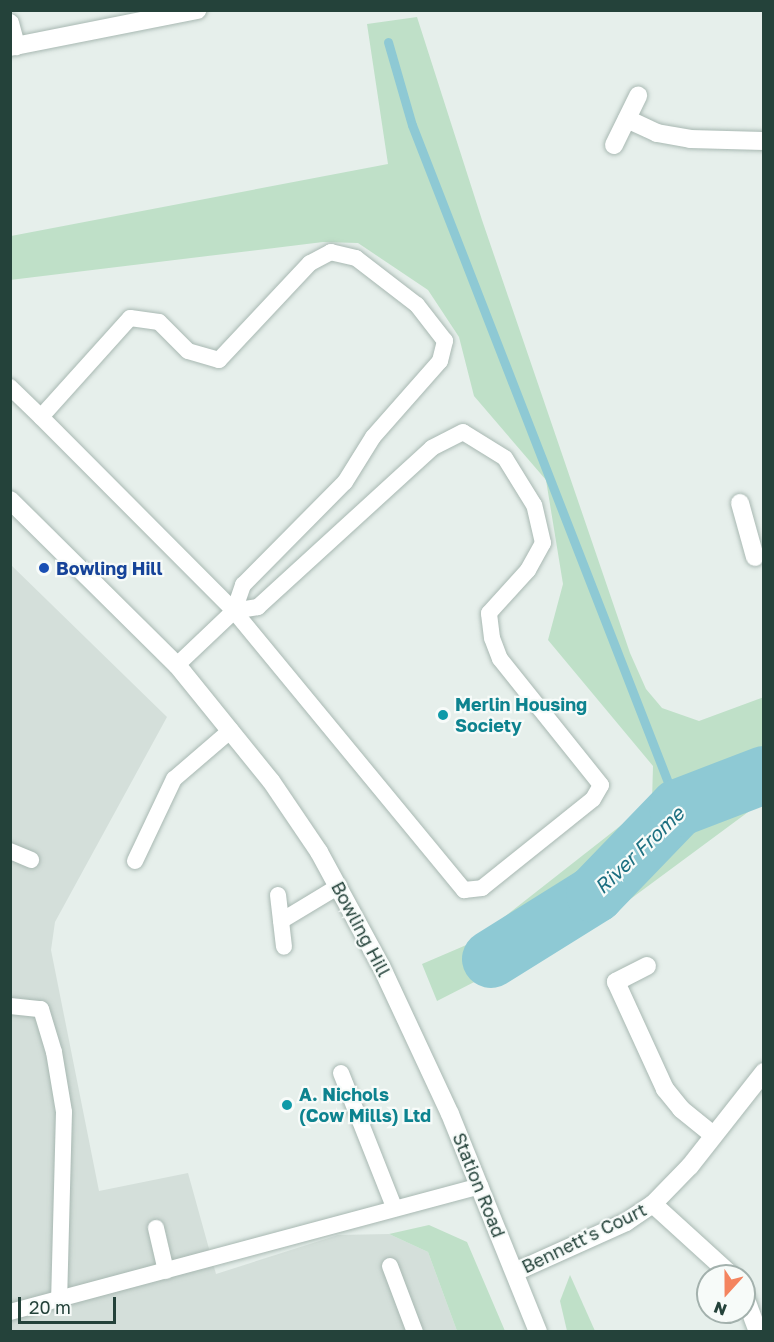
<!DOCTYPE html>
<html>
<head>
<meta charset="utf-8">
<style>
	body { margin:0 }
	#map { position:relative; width:774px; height:1342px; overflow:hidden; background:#e6efeb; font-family:"Golos Text",sans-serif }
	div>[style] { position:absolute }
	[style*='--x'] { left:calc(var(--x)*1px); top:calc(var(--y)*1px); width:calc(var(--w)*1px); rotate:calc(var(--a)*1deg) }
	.built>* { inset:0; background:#d4dfda }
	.green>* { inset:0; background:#bfe0c8 }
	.stream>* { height:9px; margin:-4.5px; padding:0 4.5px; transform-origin:4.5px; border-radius:4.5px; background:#8ec9d4 }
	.river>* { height:58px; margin:-29px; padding:0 29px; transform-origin:29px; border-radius:29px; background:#8ec9d4 }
	.roads { filter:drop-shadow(0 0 2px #a8b8b2) drop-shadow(0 0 2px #a8b8b2) }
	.service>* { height:16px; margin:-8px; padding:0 8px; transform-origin:8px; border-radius:8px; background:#fff }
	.minor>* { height:18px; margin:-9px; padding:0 9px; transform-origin:9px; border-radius:9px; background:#fff }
	.secondary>* { height:18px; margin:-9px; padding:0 9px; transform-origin:9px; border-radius:9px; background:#fff }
	.dots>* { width:16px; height:16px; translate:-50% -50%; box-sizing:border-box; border:3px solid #f7fbf9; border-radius:50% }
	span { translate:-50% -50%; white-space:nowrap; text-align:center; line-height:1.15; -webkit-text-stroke:4.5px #f7fbf9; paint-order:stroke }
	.transit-label { font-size:18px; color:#164399; font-weight:700 }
	.left { translate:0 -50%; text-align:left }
	.culture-label { font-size:18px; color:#0d838f; font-weight:700 }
	.street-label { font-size:18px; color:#24423a }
	.water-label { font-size:20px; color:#1c6f80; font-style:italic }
	.frame { position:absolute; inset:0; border:12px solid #24423a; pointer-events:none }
	.north { position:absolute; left:696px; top:1264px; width:60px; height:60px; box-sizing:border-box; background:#f7fbf9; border:2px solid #a3b1ad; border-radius:50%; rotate:201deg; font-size:16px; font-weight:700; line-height:24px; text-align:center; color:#24423a }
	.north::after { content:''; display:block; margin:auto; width:21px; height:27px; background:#f4845f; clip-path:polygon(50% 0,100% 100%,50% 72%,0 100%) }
	.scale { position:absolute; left:18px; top:1297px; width:98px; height:27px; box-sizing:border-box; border:3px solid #24423a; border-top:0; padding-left:8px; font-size:18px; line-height:21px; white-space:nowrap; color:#24423a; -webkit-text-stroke:4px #f7fbf9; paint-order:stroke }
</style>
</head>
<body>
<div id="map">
	<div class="built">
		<i style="clip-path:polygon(10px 564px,167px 717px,55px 922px,51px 950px,99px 1191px,188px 1173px,216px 1274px,338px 1235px,389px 1234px,428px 1252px,457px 1331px,11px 1331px)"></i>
	</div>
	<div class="green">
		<i style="clip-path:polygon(417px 17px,482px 220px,630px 653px,646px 689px,662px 708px,699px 721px,764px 697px,763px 801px,617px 909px,437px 1001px,422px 964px,471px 943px,652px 801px,653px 766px,548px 640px,563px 584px,546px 480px,474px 396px,459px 337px,428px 290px,358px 243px,323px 242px,10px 280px,11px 236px,388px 164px,367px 24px)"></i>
		<i style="clip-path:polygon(429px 1225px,467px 1242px,505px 1331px,457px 1331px,428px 1252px,389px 1234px)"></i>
		<i style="clip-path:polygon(570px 1275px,595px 1331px,567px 1331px,560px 1301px)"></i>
	</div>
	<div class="stream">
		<i style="--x:388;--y:42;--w:86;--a:73.9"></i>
		<i style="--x:412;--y:125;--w:733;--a:68.72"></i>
	</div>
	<div class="river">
		<i style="--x:491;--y:959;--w:123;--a:-32"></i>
		<i style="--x:595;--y:894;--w:120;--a:-46"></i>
		<i style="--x:678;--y:808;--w:92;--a:-21"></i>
	</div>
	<div class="roads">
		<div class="service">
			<i style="--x:10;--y:387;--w:43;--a:44.1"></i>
			<i style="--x:177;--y:665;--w:79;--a:-43.5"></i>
			<i style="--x:234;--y:611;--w:28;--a:-71"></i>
			<i style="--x:243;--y:585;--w:145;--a:-45.3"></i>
			<i style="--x:345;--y:482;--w:53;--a:-58.1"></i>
			<i style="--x:373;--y:437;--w:101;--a:-48.6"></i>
			<i style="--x:440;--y:361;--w:21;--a:-76"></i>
			<i style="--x:445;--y:341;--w:46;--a:-127.9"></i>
			<i style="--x:417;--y:305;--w:77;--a:-142.4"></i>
			<i style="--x:356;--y:258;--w:26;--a:-167"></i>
			<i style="--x:331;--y:252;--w:24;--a:152"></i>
			<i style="--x:310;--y:263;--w:133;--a:133.2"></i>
			<i style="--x:219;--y:360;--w:32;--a:-164"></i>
			<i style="--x:188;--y:351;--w:41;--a:-135"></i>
			<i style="--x:159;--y:322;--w:29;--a:-172"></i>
			<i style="--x:130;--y:318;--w:133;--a:132"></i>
			<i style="--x:41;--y:417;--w:274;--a:45.1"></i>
			<i style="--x:234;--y:611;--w:362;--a:50.5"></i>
			<i style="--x:464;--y:890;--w:18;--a:-6"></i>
			<i style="--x:482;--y:888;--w:142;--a:-38.7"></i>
			<i style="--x:593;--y:799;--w:16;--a:-60"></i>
			<i style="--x:601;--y:785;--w:161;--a:-128.7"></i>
			<i style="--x:500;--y:659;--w:22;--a:-111"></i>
			<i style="--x:492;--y:638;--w:25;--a:-97"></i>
			<i style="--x:489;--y:613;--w:58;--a:-47.8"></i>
			<i style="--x:528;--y:570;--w:31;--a:-61"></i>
			<i style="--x:543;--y:543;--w:39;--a:-103"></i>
			<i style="--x:534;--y:505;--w:55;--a:-121.7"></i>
			<i style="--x:505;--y:458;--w:49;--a:-148.2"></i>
			<i style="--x:463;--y:432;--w:35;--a:153"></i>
			<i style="--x:432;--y:448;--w:236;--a:137.6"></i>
			<i style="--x:258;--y:607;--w:24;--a:171"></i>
			<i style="--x:10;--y:851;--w:23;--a:23"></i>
			<i style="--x:135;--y:861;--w:91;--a:-64.6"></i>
			<i style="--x:174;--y:779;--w:75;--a:-40.7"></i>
			<i style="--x:278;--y:895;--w:52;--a:83.4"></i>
			<i style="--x:281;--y:921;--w:68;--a:-31.1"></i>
			<i style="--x:10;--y:1006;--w:31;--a:6"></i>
			<i style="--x:41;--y:1009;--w:45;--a:73.2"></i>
			<i style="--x:54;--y:1052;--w:61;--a:80.5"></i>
			<i style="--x:64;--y:1112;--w:189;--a:91.5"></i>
			<i style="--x:341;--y:1073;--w:144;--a:68.4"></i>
			<i style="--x:156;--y:1228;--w:44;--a:76.9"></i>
			<i style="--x:390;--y:1266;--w:71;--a:69.3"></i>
			<i style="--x:10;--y:1312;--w:487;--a:-15"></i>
		</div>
		<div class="minor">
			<i style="--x:10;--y:23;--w:24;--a:75"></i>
			<i style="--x:10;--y:47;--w:191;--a:-11.2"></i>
			<i style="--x:627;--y:119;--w:33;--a:25"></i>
			<i style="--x:657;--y:133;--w:34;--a:10"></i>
			<i style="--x:690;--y:139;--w:74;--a:1.5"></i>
			<i style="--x:614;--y:145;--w:55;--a:-63.9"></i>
			<i style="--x:740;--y:503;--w:56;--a:74.5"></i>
			<i style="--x:647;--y:966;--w:35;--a:153"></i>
			<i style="--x:616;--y:982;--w:118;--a:65.4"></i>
			<i style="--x:665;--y:1089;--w:26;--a:51"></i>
			<i style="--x:681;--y:1109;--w:41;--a:39.1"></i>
			<i style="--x:653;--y:1204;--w:107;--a:42.3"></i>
			<i style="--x:515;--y:1272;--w:122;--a:-24.2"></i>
			<i style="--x:626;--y:1222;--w:32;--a:-34"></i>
			<i style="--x:653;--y:1204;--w:53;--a:-45.8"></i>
			<i style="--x:690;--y:1166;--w:120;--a:-51.8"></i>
			<i style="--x:744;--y:1294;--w:40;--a:69.8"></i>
		</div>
		<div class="secondary">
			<i style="--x:10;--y:500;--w:235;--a:44.7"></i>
			<i style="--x:177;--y:665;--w:149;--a:51"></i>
			<i style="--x:271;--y:781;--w:86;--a:55.9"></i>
			<i style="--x:319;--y:852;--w:130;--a:61.5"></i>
			<i style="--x:381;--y:966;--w:163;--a:65"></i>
			<i style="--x:450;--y:1114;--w:235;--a:68"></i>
		</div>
	</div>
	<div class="dots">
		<i style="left:44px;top:568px;background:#1a4fb4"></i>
		<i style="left:443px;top:715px;background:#0f9aa8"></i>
		<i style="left:287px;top:1105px;background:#0f9aa8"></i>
	</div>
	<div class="transit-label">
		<span class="left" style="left:56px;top:568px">Bowling Hill</span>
	</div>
	<div class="culture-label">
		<span class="left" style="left:455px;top:715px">Merlin Housing<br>Society</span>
		<span class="left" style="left:299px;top:1105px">A. Nichols<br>(Cow Mills) Ltd</span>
	</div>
	<div class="street-label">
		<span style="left:361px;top:929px;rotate:62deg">Bowling Hill</span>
		<span style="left:479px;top:1185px;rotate:68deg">Station Road</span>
		<span style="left:584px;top:1238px;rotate:-26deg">Bennett's Court</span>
	</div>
	<div class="water-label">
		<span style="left:639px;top:850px;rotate:-44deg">River Frome</span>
	</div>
	<div class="frame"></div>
	<div class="north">N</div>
	<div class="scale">20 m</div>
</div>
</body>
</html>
